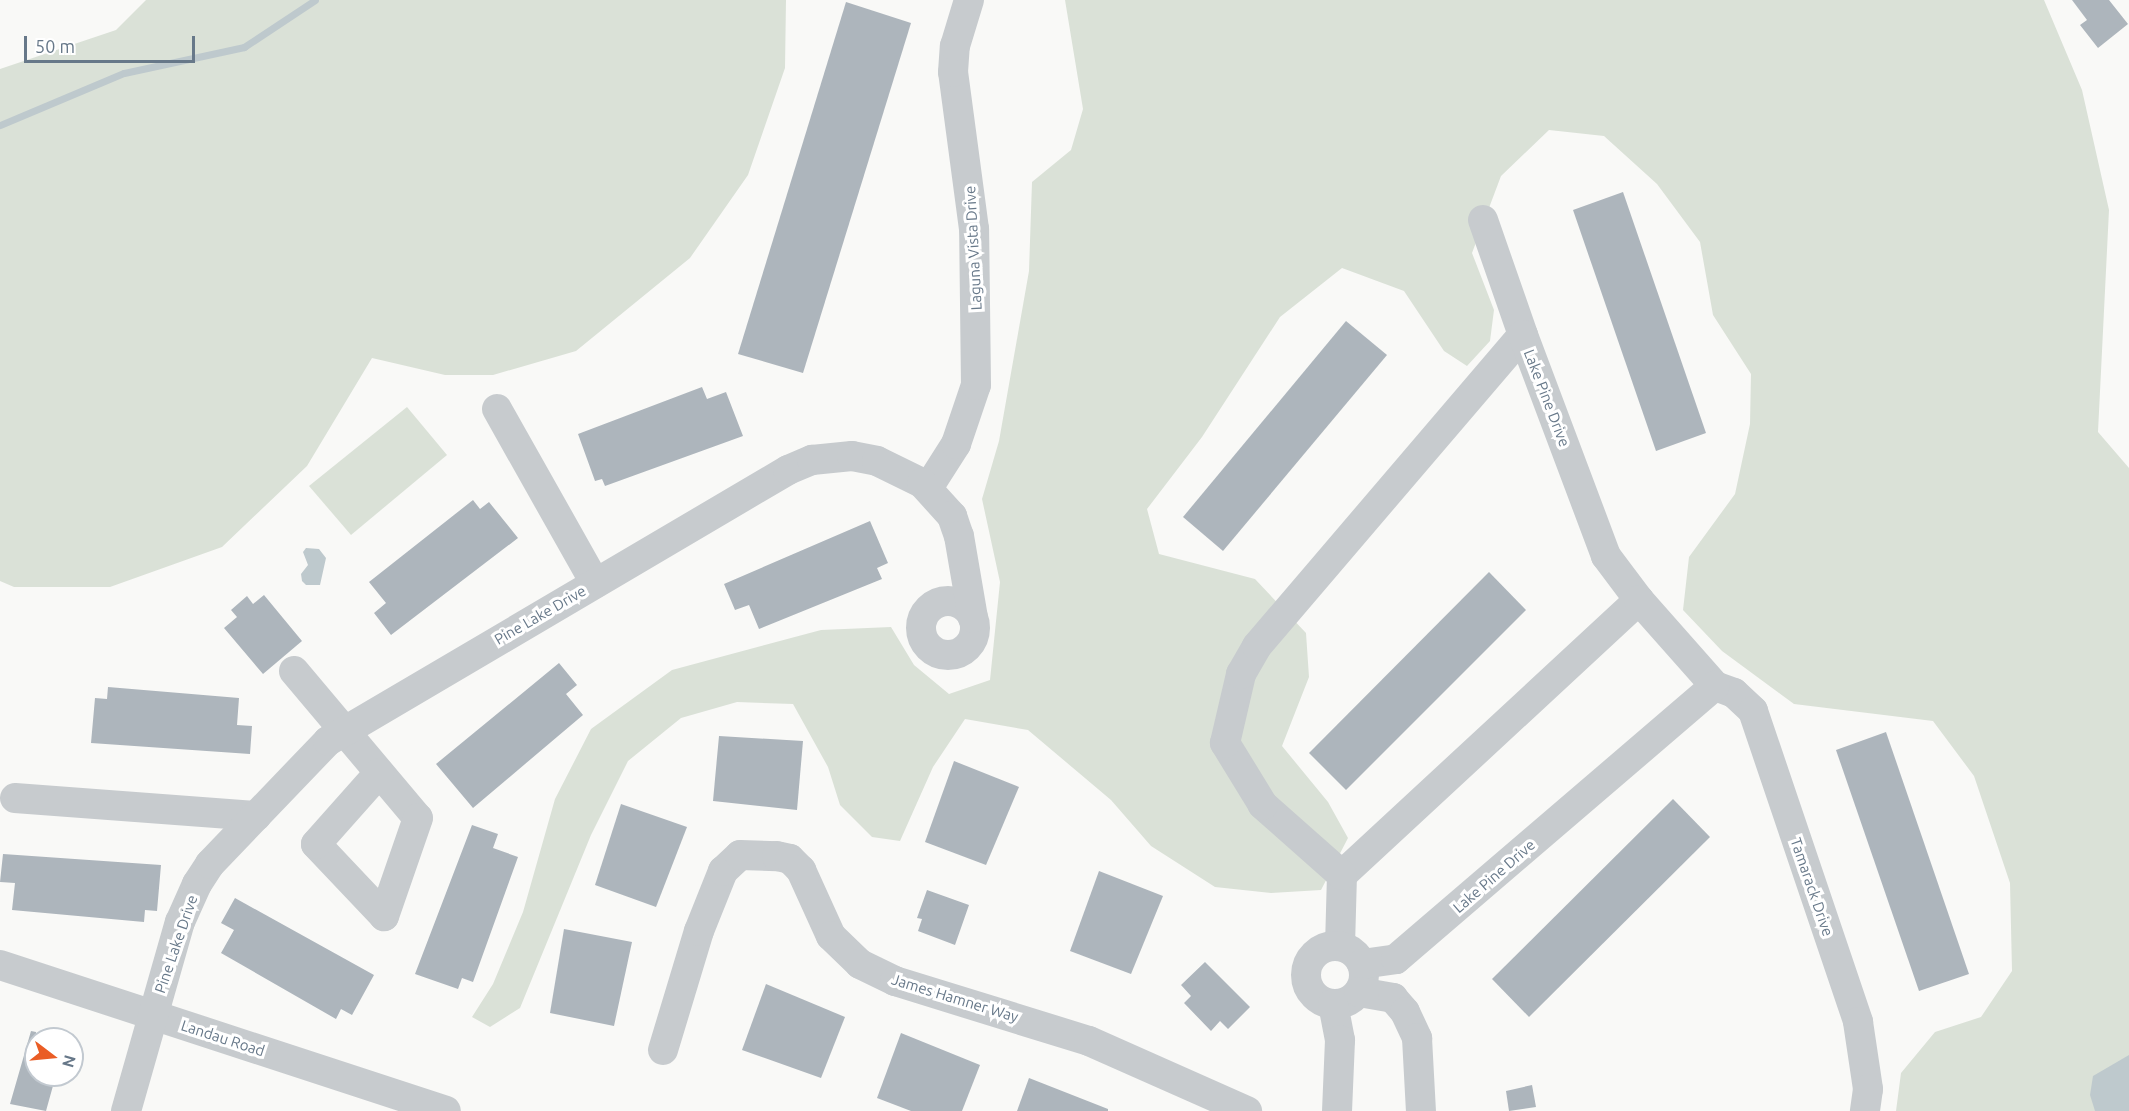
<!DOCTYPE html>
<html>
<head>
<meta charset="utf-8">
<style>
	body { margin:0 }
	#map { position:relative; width:2129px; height:1111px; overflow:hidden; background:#f9f9f7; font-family:Ubuntu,sans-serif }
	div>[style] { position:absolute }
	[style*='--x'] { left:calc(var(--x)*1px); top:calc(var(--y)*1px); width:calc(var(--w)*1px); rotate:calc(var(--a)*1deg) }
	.green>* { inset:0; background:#dae1d7 }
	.water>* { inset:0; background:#bec9cd }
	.stream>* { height:7px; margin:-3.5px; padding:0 3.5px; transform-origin:3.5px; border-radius:3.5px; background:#bec9cd }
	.building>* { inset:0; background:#adb5bc }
	.minor>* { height:30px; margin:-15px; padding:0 15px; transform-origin:15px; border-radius:15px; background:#c7cbce }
	.minor>.ring { margin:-15px; padding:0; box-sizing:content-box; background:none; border:30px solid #c7cbce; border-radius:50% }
	span { translate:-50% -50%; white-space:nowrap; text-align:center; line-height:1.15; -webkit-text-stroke:6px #fff; paint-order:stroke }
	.street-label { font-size:15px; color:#677889 }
	.north { position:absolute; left:24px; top:1027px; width:60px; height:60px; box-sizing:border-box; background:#fff; border:2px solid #c2c9d0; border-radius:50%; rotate:106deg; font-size:16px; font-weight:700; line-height:24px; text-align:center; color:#677889 }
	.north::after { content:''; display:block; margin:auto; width:21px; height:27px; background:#ea5d25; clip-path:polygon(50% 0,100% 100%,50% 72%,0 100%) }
	.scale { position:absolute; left:24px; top:36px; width:171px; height:27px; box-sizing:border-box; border:3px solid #677889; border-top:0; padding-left:8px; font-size:18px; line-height:21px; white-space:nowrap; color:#677889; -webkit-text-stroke:4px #fff; paint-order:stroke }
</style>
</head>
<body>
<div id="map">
	<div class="green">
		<i style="clip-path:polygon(146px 0,786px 0,785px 68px,748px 175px,690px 258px,576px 351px,493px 375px,445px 375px,372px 358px,307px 466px,222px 547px,110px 587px,14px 587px,0 581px,0 69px,116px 30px)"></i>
		<i style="clip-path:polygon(1065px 0,2044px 0,2082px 90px,2109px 210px,2098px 432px,2129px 468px,2129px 1111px,1896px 1111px,1901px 1073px,1935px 1032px,1981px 1017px,2012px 971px,2010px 883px,1974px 776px,1933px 721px,1794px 704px,1722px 651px,1683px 610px,1689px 557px,1735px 494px,1750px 424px,1751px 374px,1713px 315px,1700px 242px,1657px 184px,1604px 136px,1549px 130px,1501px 176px,1472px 253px,1494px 310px,1490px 341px,1467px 366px,1444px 351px,1404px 291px,1342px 268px,1280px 317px,1202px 437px,1147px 509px,1159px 554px,1255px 579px,1306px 633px,1309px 677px,1282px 746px,1328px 802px,1348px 838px,1321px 890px,1271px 893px,1215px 887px,1151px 846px,1111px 800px,1028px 730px,965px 719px,933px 767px,900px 841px,872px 837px,840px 805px,828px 767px,793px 704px,737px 702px,681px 718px,628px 761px,591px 835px,520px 1008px,490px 1027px,472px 1017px,493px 984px,523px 912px,555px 799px,591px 729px,672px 670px,821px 630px,891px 627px,914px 665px,949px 694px,990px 680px,1000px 582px,982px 499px,999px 441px,1029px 271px,1032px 182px,1071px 150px,1083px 109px)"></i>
		<i style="clip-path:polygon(407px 407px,447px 455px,351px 535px,309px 486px)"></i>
	</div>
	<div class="water">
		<i style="clip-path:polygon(306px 548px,319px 549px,326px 558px,320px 585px,306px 585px,302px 581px,301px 574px,308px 565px,303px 552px)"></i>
		<i style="clip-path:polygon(2129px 1055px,2129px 1111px,2095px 1111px,2090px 1095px,2093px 1076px)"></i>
	</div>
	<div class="stream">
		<i style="--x:0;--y:125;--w:134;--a:-22.8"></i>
		<i style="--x:124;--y:73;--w:123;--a:-12.2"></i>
		<i style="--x:244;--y:47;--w:85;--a:-33.5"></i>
	</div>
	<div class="building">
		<i style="clip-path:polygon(2072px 0,2109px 0,2128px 24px,2098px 48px,2080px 25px,2087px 20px)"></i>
		<i style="clip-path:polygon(846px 2px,911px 23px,803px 373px,738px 354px)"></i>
		<i style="clip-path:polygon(1623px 192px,1706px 433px,1656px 451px,1573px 210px)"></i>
		<i style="clip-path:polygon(1346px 321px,1387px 355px,1223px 551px,1183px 517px)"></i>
		<i style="clip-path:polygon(702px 387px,707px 399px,726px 392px,743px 436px,605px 486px,602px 479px,595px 481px,578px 434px)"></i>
		<i style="clip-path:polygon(473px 500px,480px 509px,489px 502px,518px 538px,391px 635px,374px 613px,386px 603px,369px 582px)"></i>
		<i style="clip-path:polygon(870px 521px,888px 563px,877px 568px,882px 579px,759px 629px,749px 605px,735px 610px,724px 584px)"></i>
		<i style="clip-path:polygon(1489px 572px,1526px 610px,1346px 790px,1309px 753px)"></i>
		<i style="clip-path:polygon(264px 595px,302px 641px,263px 674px,224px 628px,237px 617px,231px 610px,247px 596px,253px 604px)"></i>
		<i style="clip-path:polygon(559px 663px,577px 685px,566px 694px,583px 715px,473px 808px,436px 764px)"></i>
		<i style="clip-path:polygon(108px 687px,239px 698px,237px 725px,252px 726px,250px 754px,91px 743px,95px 698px,107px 699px)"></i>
		<i style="clip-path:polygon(1886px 732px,1969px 974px,1919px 991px,1836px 750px)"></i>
		<i style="clip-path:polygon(719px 736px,803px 741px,797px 810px,713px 801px)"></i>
		<i style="clip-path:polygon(954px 761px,1019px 787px,986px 865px,925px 842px)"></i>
		<i style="clip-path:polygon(1673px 799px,1710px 837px,1529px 1017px,1492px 979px)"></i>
		<i style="clip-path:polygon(621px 804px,687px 827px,656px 907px,595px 885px)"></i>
		<i style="clip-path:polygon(472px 825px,498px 834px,493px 848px,518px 857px,473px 982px,462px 978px,458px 989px,415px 974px)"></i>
		<i style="clip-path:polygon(3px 854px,161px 865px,157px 911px,145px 910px,144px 922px,12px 910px,15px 883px,0 882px)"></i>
		<i style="clip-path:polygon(1099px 871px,1163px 896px,1131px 974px,1070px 951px)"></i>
		<i style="clip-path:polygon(927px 890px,969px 905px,955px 945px,918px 931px,922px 919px,917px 918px)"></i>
		<i style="clip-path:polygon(235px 898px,374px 975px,352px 1015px,341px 1009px,336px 1019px,221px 953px,234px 930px,221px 923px)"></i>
		<i style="clip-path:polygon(564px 929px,632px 942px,614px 1026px,550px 1013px)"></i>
		<i style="clip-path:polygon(1205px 962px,1250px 1007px,1228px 1029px,1220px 1021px,1211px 1031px,1184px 1003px,1191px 996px,1181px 985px)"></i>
		<i style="clip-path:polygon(766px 984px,845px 1017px,821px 1078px,742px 1050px)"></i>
		<i style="clip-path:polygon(31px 1031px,36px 1032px,36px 1075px,56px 1075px,46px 1111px,10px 1104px)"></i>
		<i style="clip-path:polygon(901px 1033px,980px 1065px,962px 1111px,911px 1111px,877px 1098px)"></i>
		<i style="clip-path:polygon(1029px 1078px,1108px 1109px,1108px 1111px,1017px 1111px)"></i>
		<i style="clip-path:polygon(1532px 1085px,1536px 1107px,1509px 1111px,1506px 1091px)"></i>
	</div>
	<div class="minor">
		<i style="--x:1483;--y:220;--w:122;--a:70.8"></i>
		<i style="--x:497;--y:409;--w:200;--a:60.6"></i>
		<i style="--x:928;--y:488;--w:52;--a:-57.5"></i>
		<i style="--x:956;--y:444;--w:62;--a:-71.3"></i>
		<i style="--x:976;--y:385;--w:156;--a:-90.7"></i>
		<i style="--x:974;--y:229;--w:158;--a:-97.6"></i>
		<i style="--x:953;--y:72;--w:26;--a:-86"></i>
		<i style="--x:955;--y:46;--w:48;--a:-73.1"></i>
		<i class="ring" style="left:921px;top:601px;width:24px;height:24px"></i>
		<i style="--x:294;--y:671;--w:192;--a:49.9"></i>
		<i style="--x:418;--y:818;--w:104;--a:109.1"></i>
		<i style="--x:384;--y:916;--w:99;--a:-133.4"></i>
		<i style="--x:316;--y:844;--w:95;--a:-48.4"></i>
		<i style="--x:15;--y:798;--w:242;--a:4.3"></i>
		<i style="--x:1342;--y:875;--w:405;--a:-42.8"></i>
		<i style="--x:1340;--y:946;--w:71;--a:-88.4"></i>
		<i style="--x:1342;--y:875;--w:106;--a:-138.5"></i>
		<i style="--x:1263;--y:805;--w:73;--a:-121.5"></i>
		<i style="--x:1225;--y:743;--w:71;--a:-76.9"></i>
		<i style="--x:1241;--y:674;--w:32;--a:-60"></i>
		<i style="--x:1257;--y:646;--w:409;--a:-49.5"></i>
		<i style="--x:1523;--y:335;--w:236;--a:69.4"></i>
		<i style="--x:1606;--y:556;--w:55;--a:53.1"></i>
		<i style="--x:1639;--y:600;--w:115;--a:48.5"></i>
		<i style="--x:1715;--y:686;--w:20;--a:20"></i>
		<i style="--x:1734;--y:693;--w:26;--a:43"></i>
		<i style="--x:1753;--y:711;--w:328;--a:71.3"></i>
		<i style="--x:1858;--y:1022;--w:68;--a:81.5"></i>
		<i style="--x:1868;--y:1089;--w:22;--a:98"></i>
		<i class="ring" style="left:1306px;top:946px;width:28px;height:28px"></i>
		<i style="--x:1362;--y:964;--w:34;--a:-8"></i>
		<i style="--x:1396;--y:959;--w:420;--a:-40.6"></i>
		<i style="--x:0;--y:965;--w:469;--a:18.1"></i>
		<i style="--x:1359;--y:992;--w:35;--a:10"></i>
		<i style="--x:1393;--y:998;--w:18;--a:49"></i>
		<i style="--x:1405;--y:1012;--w:29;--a:65"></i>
		<i style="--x:1417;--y:1038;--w:73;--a:86.9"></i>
		<i style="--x:1333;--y:1004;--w:37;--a:79"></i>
		<i style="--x:1340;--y:1040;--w:71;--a:92.4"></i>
		<i style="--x:663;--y:1050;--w:124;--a:-73.2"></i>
		<i style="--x:699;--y:931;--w:65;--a:-68.2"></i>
		<i style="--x:723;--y:871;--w:23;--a:-43"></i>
		<i style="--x:740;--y:855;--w:37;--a:2"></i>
		<i style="--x:777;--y:856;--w:13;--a:13"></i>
		<i style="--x:790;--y:859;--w:16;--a:45"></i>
		<i style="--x:801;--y:870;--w:72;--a:65.6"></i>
		<i style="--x:831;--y:936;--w:40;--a:44"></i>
		<i style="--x:860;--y:964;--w:39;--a:26"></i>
		<i style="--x:895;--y:981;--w:203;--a:17.2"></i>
		<i style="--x:1089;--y:1041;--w:173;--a:23.9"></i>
		<i style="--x:126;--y:1111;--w:197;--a:-74.1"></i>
		<i style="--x:180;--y:922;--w:42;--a:-65.9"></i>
		<i style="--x:197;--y:884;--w:24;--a:-57"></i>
		<i style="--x:210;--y:864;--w:170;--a:-46.2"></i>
		<i style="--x:328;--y:741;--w:534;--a:-30.5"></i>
		<i style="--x:788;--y:470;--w:26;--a:-23"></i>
		<i style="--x:812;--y:460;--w:40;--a:-5.7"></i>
		<i style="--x:852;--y:456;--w:25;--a:11"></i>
		<i style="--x:877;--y:461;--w:50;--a:26.1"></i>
		<i style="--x:922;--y:483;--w:45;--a:47.7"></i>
		<i style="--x:952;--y:516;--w:21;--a:71"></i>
		<i style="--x:959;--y:536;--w:83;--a:80.3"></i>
	</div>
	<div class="street-label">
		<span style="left:973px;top:248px;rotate:-93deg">Laguna Vista Drive</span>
		<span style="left:1547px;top:398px;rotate:69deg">Lake Pine Drive</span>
		<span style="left:540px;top:615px;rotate:-30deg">Pine Lake Drive</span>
		<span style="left:1494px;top:876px;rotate:-41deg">Lake Pine Drive</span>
		<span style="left:1812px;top:887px;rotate:71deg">Tamarack Drive</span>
		<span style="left:176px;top:944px;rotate:-71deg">Pine Lake Drive</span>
		<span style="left:955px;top:998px;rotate:17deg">James Hamner Way</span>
		<span style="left:223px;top:1038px;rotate:18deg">Landau Road</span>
	</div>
	<div class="north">N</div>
	<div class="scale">50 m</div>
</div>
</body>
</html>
